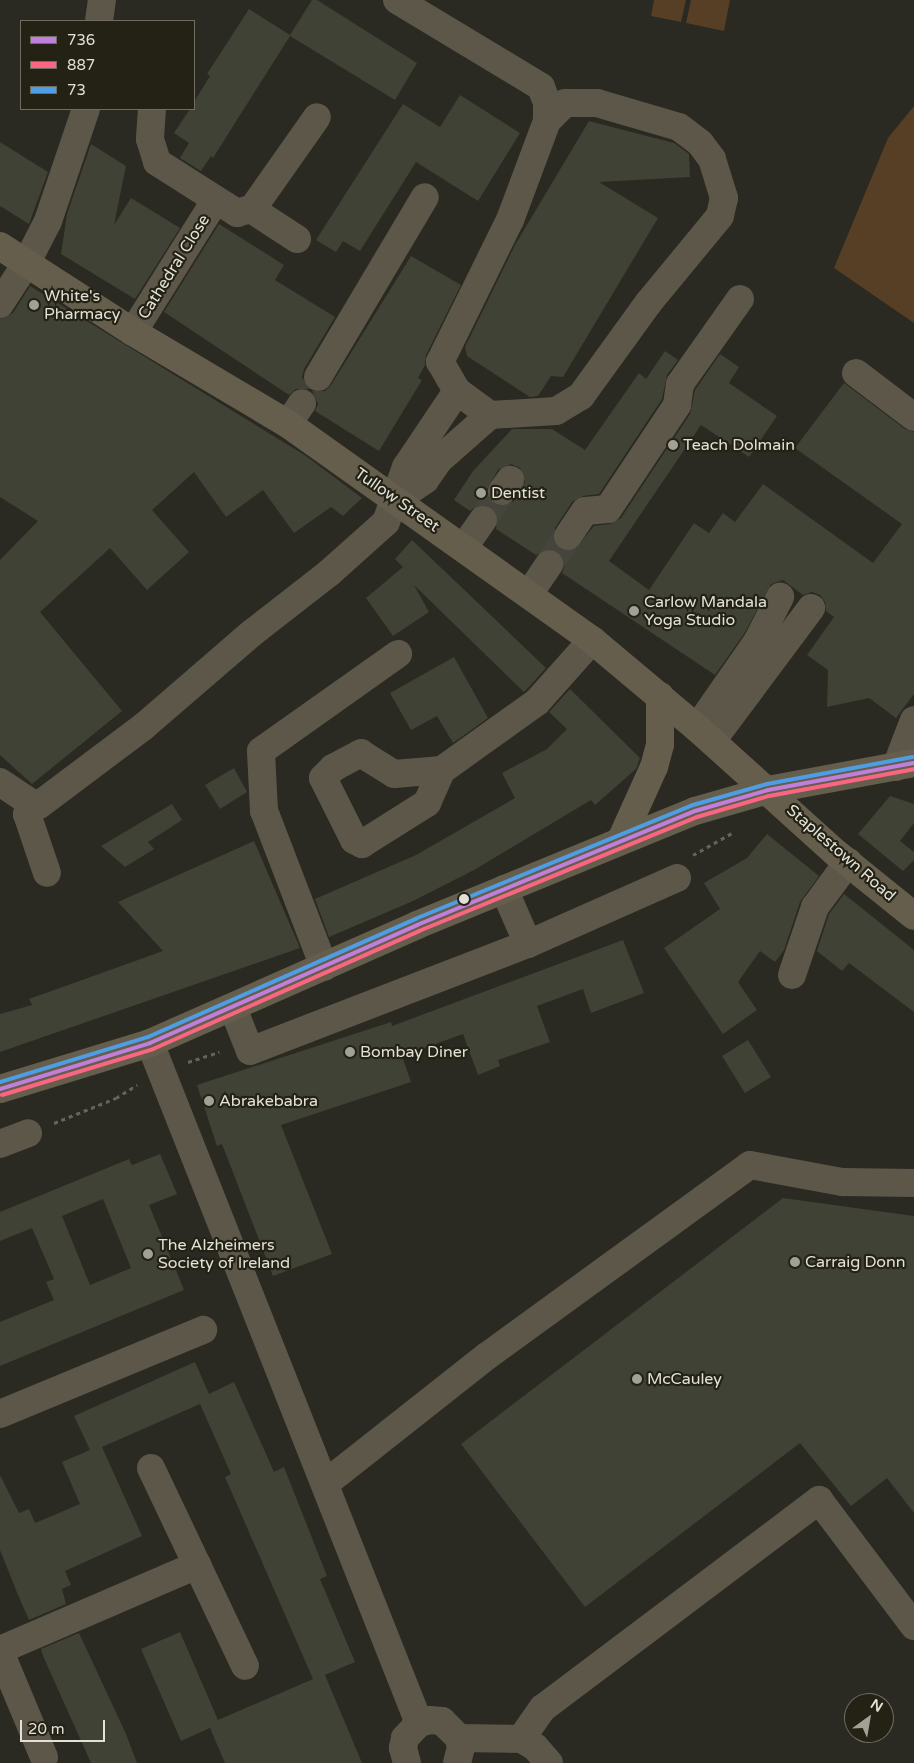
<!DOCTYPE html>
<html>
<head>
<meta charset="utf-8">
<style>
	body { margin:0 }
	#map { position:relative; width:914px; height:1763px; overflow:hidden; background:#2a2922; font-family:"Varela Round",sans-serif }
	div>[style] { position:absolute }
	[style*='--x'] { left:calc(var(--x)*1px); top:calc(var(--y)*1px); width:calc(var(--w)*1px); rotate:calc(var(--a)*1deg) }
	.green>* { inset:0; background:#573f25 }
	.building>* { inset:0; background:#404235 }
	.minor-tunnel>* { height:28px; margin-top:-14px; transform-origin:0; background:repeating-linear-gradient(90deg,#45453d 0 28px,transparent 0 42px) }
	.path>* { height:3px; margin-top:-1.5px; transform-origin:0; background:repeating-linear-gradient(90deg,#676359 0 4px,transparent 0 8px) }
	.minor>* { height:28px; margin:-14px; padding:0 14px; transform-origin:14px; border-radius:14px; background:#5d574a }
	.major>* { height:28px; margin:-14px; padding:0 14px; transform-origin:14px; border-radius:14px; background:#665e4c }
	.bus-1>* { height:4px; margin:-2px; padding:0 2px; transform-origin:2px; border-radius:2px; background:#c07fdc }
	.bus-2>* { height:4px; margin:-2px; padding:0 2px; transform-origin:2px; border-radius:2px; background:#fa6682 }
	.bus-3>* { height:4px; margin:-2px; padding:0 2px; transform-origin:2px; border-radius:2px; background:#4d9ee5 }
	.dots>* { width:14px; height:14px; translate:-50% -50%; box-sizing:border-box; border:2px solid #242215; border-radius:50% }
	span { translate:-50% -50%; white-space:nowrap; text-align:center; line-height:1.15; -webkit-text-stroke:4.5px #242215; paint-order:stroke }
	.street-label { font-size:16px; color:#e1e1d8 }
	.poi-label { font-size:16px; color:#e1e1d8 }
	.left { translate:0 -50%; text-align:left }
	.legend { position:absolute; left:20px; top:20px; width:175px; height:90px; box-sizing:border-box; background:#242215; border:1px solid #706e63; margin:0; padding:6px 9px; list-style:none; font-size:15px; color:#e1e1d8 }
	.legend li { display:flex; align-items:center; gap:10px; height:25px }
	.legend b { width:25px; border:1px solid #706e63 }
	.north { position:absolute; left:844px; top:1693px; width:50px; height:50px; box-sizing:border-box; background:#242215; border:1px solid #706e63; border-radius:50%; rotate:32deg; font-size:14px; font-weight:700; line-height:20px; text-align:center; color:#e1e1d8 }
	.north::after { content:''; display:block; margin:auto; width:18px; height:22px; background:#a1a198; clip-path:polygon(50% 0,100% 100%,50% 72%,0 100%) }
	.scale { position:absolute; left:20px; top:1720px; width:85px; height:22px; box-sizing:border-box; border:2px solid #e1e1d8; border-top:0; padding-left:6px; font-size:15px; line-height:18px; white-space:nowrap; color:#e1e1d8; -webkit-text-stroke:4px #242215; paint-order:stroke }
</style>
</head>
<body>
<div id="map">
	<div class="green">
		<i style="clip-path:polygon(654px 0,686px 0,681px 22px,651px 16px)"></i>
		<i style="clip-path:polygon(691px 0,730px 0,724px 31px,686px 23px)"></i>
		<i style="clip-path:polygon(914px 106px,914px 323px,834px 268px,888px 138px)"></i>
	</div>
	<div class="building">
		<i style="clip-path:polygon(312px 0,317px 0,417px 63px,395px 100px,290px 36px,213px 158px,211px 156px,201px 171px,180px 158px,189px 143px,174px 133px,190px 109px,194px 109px,194px 102px,210px 76px,207px 74px,249px 9px,290px 35px)"></i>
		<i style="clip-path:polygon(460px 95px,520px 133px,478px 201px,416px 162px,360px 251px,343px 241px,336px 252px,316px 240px,403px 104px,440px 127px)"></i>
		<i style="clip-path:polygon(589px 121px,674px 143px,689px 154px,690px 177px,599px 182px,658px 218px,563px 377px,551px 376px,538px 396px,530px 397px,467px 356px,465px 347px,515px 245px)"></i>
		<i style="clip-path:polygon(0 142px,48px 172px,29px 224px,0 206px)"></i>
		<i style="clip-path:polygon(91px 144px,126px 166px,114px 225px,131px 198px,180px 228px,135px 299px,61px 254px,67px 214px)"></i>
		<i style="clip-path:polygon(219px 224px,284px 265px,275px 280px,335px 317px,304px 369px,302px 377px,309px 389px,296px 389px,289px 395px,164px 312px)"></i>
		<i style="clip-path:polygon(411px 256px,461px 285px,426px 355px,425px 365px,418px 378px,422px 380px,379px 451px,315px 411px,318px 404px,312px 391px,325px 391px,331px 385px)"></i>
		<i style="clip-path:polygon(30px 286px,306px 456px,362px 498px,343px 516px,331px 507px,294px 533px,263px 490px,226px 517px,194px 472px,152px 510px,189px 552px,147px 590px,110px 548px,40px 612px,122px 711px,32px 784px,0 755px,0 560px,38px 521px,0 497px,0 319px,13px 313px)"></i>
		<i style="clip-path:polygon(evenodd,665px 351px,678px 360px,667px 375px,662px 399px,599px 494px,583px 496px,572px 502px,555px 528px,554px 543px,566px 551px,574px 550px,594px 526px,610px 524px,621px 518px,690px 414px,695px 390px,720px 354px,739px 367px,729px 383px,777px 416px,749px 457px,701px 425px,609px 561px,649px 590px,694px 523px,709px 533px,723px 513px,735px 522px,763px 484px,873px 563px,902px 524px,795px 448px,844px 383px,905px 429px,914px 432px,914px 694px,896px 718px,869px 698px,827px 707px,828px 670px,807px 655px,834px 617px,826px 611px,825px 602px,820px 595px,812px 592px,803px 595px,783px 580px,771px 584px,744px 634px,715px 675px,562px 573px,565px 565px,558px 551px,550px 548px,536px 555px,496px 529px,497px 514px,492px 507px,477px 506px,470px 511px,454px 500px,473px 471px,512px 429px,552px 429px,585px 450px,639px 373px,646px 379px,665px 351px,511px 464px,520px 468px,525px 482px,514px 501px,500px 506px,488px 498px,487px 489px,498px 470px,511px 464px)"></i>
		<i style="clip-path:polygon(412px 540px,546px 668px,526px 690px,524px 692px,414px 585px,429px 612px,393px 636px,366px 598px,403px 567px,395px 559px)"></i>
		<i style="clip-path:polygon(454px 657px,488px 718px,453px 743px,437px 716px,411px 730px,390px 693px)"></i>
		<i style="clip-path:polygon(570px 689px,640px 758px,636px 769px,595px 805px,591px 800px,474px 870px,413px 901px,329px 937px,315px 899px,416px 855px,515px 798px,502px 773px,547px 749px,567px 729px,549px 712px)"></i>
		<i style="clip-path:polygon(234px 768px,247px 792px,220px 809px,205px 785px)"></i>
		<i style="clip-path:polygon(890px 796px,914px 804px,914px 823px,900px 841px,914px 852px,914px 860px,903px 871px,858px 834px)"></i>
		<i style="clip-path:polygon(172px 804px,182px 820px,148px 842px,154px 849px,125px 867px,101px 846px)"></i>
		<i style="clip-path:polygon(767px 834px,819px 876px,800px 902px,784px 950px,775px 962px,760px 951px,738px 982px,757px 1010px,723px 1034px,664px 948px,720px 909px,704px 883px,747px 858px)"></i>
		<i style="clip-path:polygon(254px 841px,300px 948px,0 1052px,0 1014px,32px 1005px,29px 999px,163px 951px,118px 902px)"></i>
		<i style="clip-path:polygon(844px 894px,914px 950px,914px 1012px,849px 963px,842px 971px,817px 951px,829px 914px)"></i>
		<i style="clip-path:polygon(623px 940px,644px 993px,591px 1013px,583px 989px,537px 1006px,550px 1042px,498px 1060px,500px 1066px,478px 1075px,463px 1034px,402px 1056px,411px 1082px,281px 1125px,332px 1254px,273px 1276px,222px 1144px,217px 1146px,197px 1085px,391px 1022px,392px 1026px)"></i>
		<i style="clip-path:polygon(748px 1040px,771px 1077px,745px 1093px,722px 1056px)"></i>
		<i style="clip-path:polygon(evenodd,160px 1154px,177px 1194px,149px 1205px,184px 1290px,0 1366px,0 1322px,54px 1300px,46px 1282px,54px 1279px,32px 1228px,0 1241px,0 1212px,129px 1159px,132px 1165px,160px 1154px,103px 1199px,131px 1268px,90px 1285px,62px 1216px,103px 1199px)"></i>
		<i style="clip-path:polygon(783px 1198px,914px 1216px,914px 1513px,887px 1478px,851px 1506px,800px 1443px,585px 1607px,461px 1444px)"></i>
		<i style="clip-path:polygon(195px 1362px,209px 1394px,234px 1382px,274px 1472px,284px 1467px,327px 1576px,320px 1579px,355px 1662px,325px 1675px,362px 1763px,225px 1763px,210px 1728px,181px 1741px,141px 1649px,180px 1632px,218px 1720px,313px 1679px,225px 1477px,231px 1474px,200px 1404px,102px 1447px,142px 1536px,65px 1571px,71px 1585px,62px 1589px,66px 1604px,29px 1620px,18px 1595px,0 1550px,0 1475px,19px 1513px,29px 1509px,35px 1523px,80px 1504px,62px 1462px,90px 1450px,74px 1416px)"></i>
		<i style="clip-path:polygon(79px 1633px,126px 1734px,137px 1763px,91px 1763px,43px 1656px,41px 1649px)"></i>
	</div>
	<div class="minor-tunnel">
		<i style="--x:483;--y:520;--w:35;--a:-57"></i>
		<i style="--x:549;--y:564;--w:34;--a:-56"></i>
	</div>
	<div class="path">
		<i style="--x:693;--y:855;--w:45;--a:-29.4"></i>
		<i style="--x:188;--y:1062;--w:33;--a:-18"></i>
		<i style="--x:54;--y:1123;--w:67;--a:-22"></i>
		<i style="--x:116;--y:1098;--w:25;--a:-32"></i>
	</div>
	<div class="minor">
		<i style="--x:397;--y:0;--w:168;--a:31.1"></i>
		<i style="--x:541;--y:87;--w:17;--a:69"></i>
		<i style="--x:547;--y:103;--w:18;--a:90"></i>
		<i style="--x:99;--y:21;--w:21;--a:-82"></i>
		<i style="--x:565;--y:103;--w:32;--a:0"></i>
		<i style="--x:597;--y:103;--w:85;--a:16.3"></i>
		<i style="--x:679;--y:127;--w:26;--a:37"></i>
		<i style="--x:700;--y:143;--w:20;--a:53"></i>
		<i style="--x:712;--y:159;--w:41;--a:72.9"></i>
		<i style="--x:724;--y:198;--w:18;--a:103"></i>
		<i style="--x:720;--y:216;--w:112;--a:129.5"></i>
		<i style="--x:649;--y:302;--w:116;--a:125.9"></i>
		<i style="--x:581;--y:396;--w:29;--a:149"></i>
		<i style="--x:556;--y:411;--w:66;--a:176.5"></i>
		<i style="--x:490;--y:415;--w:41;--a:-144"></i>
		<i style="--x:457;--y:391;--w:34;--a:-120"></i>
		<i style="--x:440;--y:362;--w:158;--a:-63.8"></i>
		<i style="--x:510;--y:220;--w:106;--a:-69.5"></i>
		<i style="--x:547;--y:121;--w:25;--a:-45"></i>
		<i style="--x:152;--y:109;--w:30;--a:94"></i>
		<i style="--x:150;--y:139;--w:24;--a:73"></i>
		<i style="--x:157;--y:162;--w:95;--a:32.5"></i>
		<i style="--x:237;--y:213;--w:17;--a:-17"></i>
		<i style="--x:253;--y:208;--w:111;--a:-54.9"></i>
		<i style="--x:251;--y:209;--w:55;--a:33.1"></i>
		<i style="--x:0;--y:304;--w:48;--a:-57"></i>
		<i style="--x:26;--y:264;--w:48;--a:-62.9"></i>
		<i style="--x:48;--y:221;--w:118;--a:-71.3"></i>
		<i style="--x:133;--y:332;--w:155;--a:-58"></i>
		<i style="--x:856;--y:373;--w:73;--a:37.2"></i>
		<i style="--x:318;--y:377;--w:209;--a:-59.3"></i>
		<i style="--x:288;--y:424;--w:25;--a:-56"></i>
		<i style="--x:502;--y:491;--w:14;--a:-54"></i>
		<i style="--x:397;--y:499;--w:34;--a:-34"></i>
		<i style="--x:425;--y:480;--w:24;--a:-55"></i>
		<i style="--x:439;--y:460;--w:68;--a:-41.4"></i>
		<i style="--x:568;--y:536;--w:30;--a:-56"></i>
		<i style="--x:585;--y:511;--w:23;--a:-5"></i>
		<i style="--x:608;--y:509;--w:125;--a:-56.4"></i>
		<i style="--x:677;--y:405;--w:21;--a:-82"></i>
		<i style="--x:680;--y:384;--w:104;--a:-54.8"></i>
		<i style="--x:464;--y:547;--w:33;--a:-55"></i>
		<i style="--x:529;--y:594;--w:36;--a:-56"></i>
		<i style="--x:697;--y:728;--w:105;--a:-55.1"></i>
		<i style="--x:757;--y:642;--w:51;--a:-62.9"></i>
		<i style="--x:712;--y:741;--w:166;--a:-53.3"></i>
		<i style="--x:896;--y:767;--w:50;--a:-69"></i>
		<i style="--x:442;--y:770;--w:48;--a:175.2"></i>
		<i style="--x:394;--y:774;--w:39;--a:-148"></i>
		<i style="--x:361;--y:753;--w:32;--a:152"></i>
		<i style="--x:333;--y:768;--w:14;--a:135"></i>
		<i style="--x:323;--y:778;--w:69;--a:63.4"></i>
		<i style="--x:354;--y:840;--w:9;--a:27"></i>
		<i style="--x:362;--y:844;--w:77;--a:-32.2"></i>
		<i style="--x:427;--y:803;--w:36;--a:-66"></i>
		<i style="--x:442;--y:770;--w:117;--a:-35.6"></i>
		<i style="--x:537;--y:702;--w:83;--a:-48.4"></i>
		<i style="--x:0;--y:782;--w:37;--a:34"></i>
		<i style="--x:31;--y:803;--w:8;--a:14"></i>
		<i style="--x:39;--y:805;--w:130;--a:-36.9"></i>
		<i style="--x:143;--y:727;--w:144;--a:-40.8"></i>
		<i style="--x:252;--y:633;--w:98;--a:-37.9"></i>
		<i style="--x:329;--y:573;--w:76;--a:-41.8"></i>
		<i style="--x:386;--y:522;--w:59;--a:-70"></i>
		<i style="--x:406;--y:467;--w:92;--a:-56.1"></i>
		<i style="--x:31;--y:803;--w:12;--a:110"></i>
		<i style="--x:27;--y:814;--w:62;--a:71.3"></i>
		<i style="--x:504;--y:889;--w:60;--a:66.4"></i>
		<i style="--x:324;--y:967;--w:167;--a:-111"></i>
		<i style="--x:264;--y:811;--w:60;--a:-92.9"></i>
		<i style="--x:261;--y:751;--w:168;--a:-35.3"></i>
		<i style="--x:792;--y:975;--w:72;--a:-71.3"></i>
		<i style="--x:815;--y:907;--w:56;--a:-53.7"></i>
		<i style="--x:233;--y:1008;--w:46;--a:68.4"></i>
		<i style="--x:250;--y:1051;--w:298;--a:-21.1"></i>
		<i style="--x:528;--y:944;--w:163;--a:-23.9"></i>
		<i style="--x:150;--y:1043;--w:731;--a:68.42"></i>
		<i style="--x:0;--y:1144;--w:30;--a:-21"></i>
		<i style="--x:0;--y:1414;--w:220;--a:-22.5"></i>
		<i style="--x:151;--y:1468;--w:219;--a:64.6"></i>
		<i style="--x:326;--y:1483;--w:205;--a:-38.3"></i>
		<i style="--x:487;--y:1356;--w:325;--a:-36"></i>
		<i style="--x:750;--y:1165;--w:95;--a:10.4"></i>
		<i style="--x:843;--y:1182;--w:71;--a:0.8"></i>
		<i style="--x:0;--y:1650;--w:215;--a:-23.3"></i>
		<i style="--x:0;--y:1652;--w:114;--a:67.3"></i>
		<i style="--x:459;--y:1738;--w:62;--a:0.9"></i>
		<i style="--x:407;--y:1763;--w:16;--a:-105"></i>
		<i style="--x:403;--y:1748;--w:10;--a:-79"></i>
		<i style="--x:405;--y:1738;--w:21;--a:-47"></i>
		<i style="--x:419;--y:1723;--w:11;--a:-15"></i>
		<i style="--x:430;--y:1720;--w:12;--a:5"></i>
		<i style="--x:442;--y:1721;--w:24;--a:45"></i>
		<i style="--x:459;--y:1738;--w:9;--a:77"></i>
		<i style="--x:461;--y:1747;--w:16;--a:104"></i>
		<i style="--x:549;--y:1763;--w:21;--a:-131"></i>
		<i style="--x:535;--y:1747;--w:16;--a:-150"></i>
		<i style="--x:521;--y:1739;--w:38;--a:-55"></i>
		<i style="--x:543;--y:1708;--w:346;--a:-37"></i>
		<i style="--x:819;--y:1500;--w:158;--a:53"></i>
	</div>
	<div class="major">
		<i style="--x:0;--y:246;--w:158;--a:32.9"></i>
		<i style="--x:133;--y:332;--w:180;--a:30.7"></i>
		<i style="--x:288;--y:424;--w:373;--a:35.4"></i>
		<i style="--x:592;--y:640;--w:137;--a:40"></i>
		<i style="--x:697;--y:728;--w:188;--a:42"></i>
		<i style="--x:837;--y:854;--w:99;--a:38.8"></i>
		<i style="--x:621;--y:840;--w:80;--a:-65.7"></i>
		<i style="--x:654;--y:767;--w:23;--a:-75"></i>
		<i style="--x:660;--y:745;--w:49;--a:-90"></i>
		<i style="--x:0;--y:1089;--w:157;--a:-17"></i>
		<i style="--x:150;--y:1043;--w:292;--a:-23.8"></i>
		<i style="--x:417;--y:925;--w:300;--a:-22.3"></i>
		<i style="--x:695;--y:811;--w:76;--a:-16"></i>
		<i style="--x:768;--y:790;--w:148;--a:-10.5"></i>
	</div>
	<div class="bus-1">
		<i style="--x:0;--y:1089;--w:157;--a:-17"></i>
		<i style="--x:150;--y:1043;--w:292;--a:-23.8"></i>
		<i style="--x:417;--y:925;--w:300;--a:-22.3"></i>
		<i style="--x:695;--y:811;--w:76;--a:-16"></i>
		<i style="--x:768;--y:790;--w:148;--a:-10.5"></i>
	</div>
	<div class="bus-2">
		<i style="--x:2;--y:1095;--w:158;--a:-16.9"></i>
		<i style="--x:153;--y:1049;--w:291;--a:-23.9"></i>
		<i style="--x:419;--y:931;--w:300;--a:-22.3"></i>
		<i style="--x:697;--y:817;--w:75;--a:-16.3"></i>
		<i style="--x:769;--y:796;--w:147;--a:-10.5"></i>
	</div>
	<div class="bus-3">
		<i style="--x:0;--y:1082;--w:155;--a:-16.9"></i>
		<i style="--x:148;--y:1037;--w:292;--a:-23.8"></i>
		<i style="--x:415;--y:919;--w:300;--a:-22.3"></i>
		<i style="--x:693;--y:805;--w:77;--a:-15.8"></i>
		<i style="--x:767;--y:784;--w:148;--a:-10.5"></i>
	</div>
	<div class="dots">
		<i style="left:34px;top:305px;background:#a1a198"></i>
		<i style="left:673px;top:445px;background:#a1a198"></i>
		<i style="left:481px;top:493px;background:#a1a198"></i>
		<i style="left:634px;top:611px;background:#a1a198"></i>
		<i style="left:464px;top:899px;background:#e1e1d8"></i>
		<i style="left:350px;top:1052px;background:#a1a198"></i>
		<i style="left:209px;top:1101px;background:#a1a198"></i>
		<i style="left:148px;top:1254px;background:#a1a198"></i>
		<i style="left:795px;top:1262px;background:#a1a198"></i>
		<i style="left:637px;top:1379px;background:#a1a198"></i>
	</div>
	<div class="street-label">
		<span style="left:174px;top:267px;rotate:-58deg">Cathedral Close</span>
		<span style="left:397px;top:500px;rotate:35deg">Tullow Street</span>
		<span style="left:841px;top:853px;rotate:41deg">Staplestown Road</span>
	</div>
	<div class="poi-label">
		<span class="left" style="left:44px;top:305px">White's<br>Pharmacy</span>
		<span class="left" style="left:683px;top:445px">Teach Dolmain</span>
		<span class="left" style="left:491px;top:493px">Dentist</span>
		<span class="left" style="left:644px;top:611px">Carlow Mandala<br>Yoga Studio</span>
		<span class="left" style="left:360px;top:1052px">Bombay Diner</span>
		<span class="left" style="left:219px;top:1101px">Abrakebabra</span>
		<span class="left" style="left:158px;top:1254px">The Alzheimers<br>Society of Ireland</span>
		<span class="left" style="left:805px;top:1262px">Carraig Donn</span>
		<span class="left" style="left:647px;top:1379px">McCauley</span>
	</div>
	<ul class="legend">
	<li><b style="height:6px;background:#c07fdc"></b>736</li>
	<li><b style="height:6px;background:#fa6682"></b>887</li>
	<li><b style="height:6px;background:#4d9ee5"></b>73</li>
	</ul>
	<div class="north">N</div>
	<div class="scale">20 m</div>
</div>
</body>
</html>
